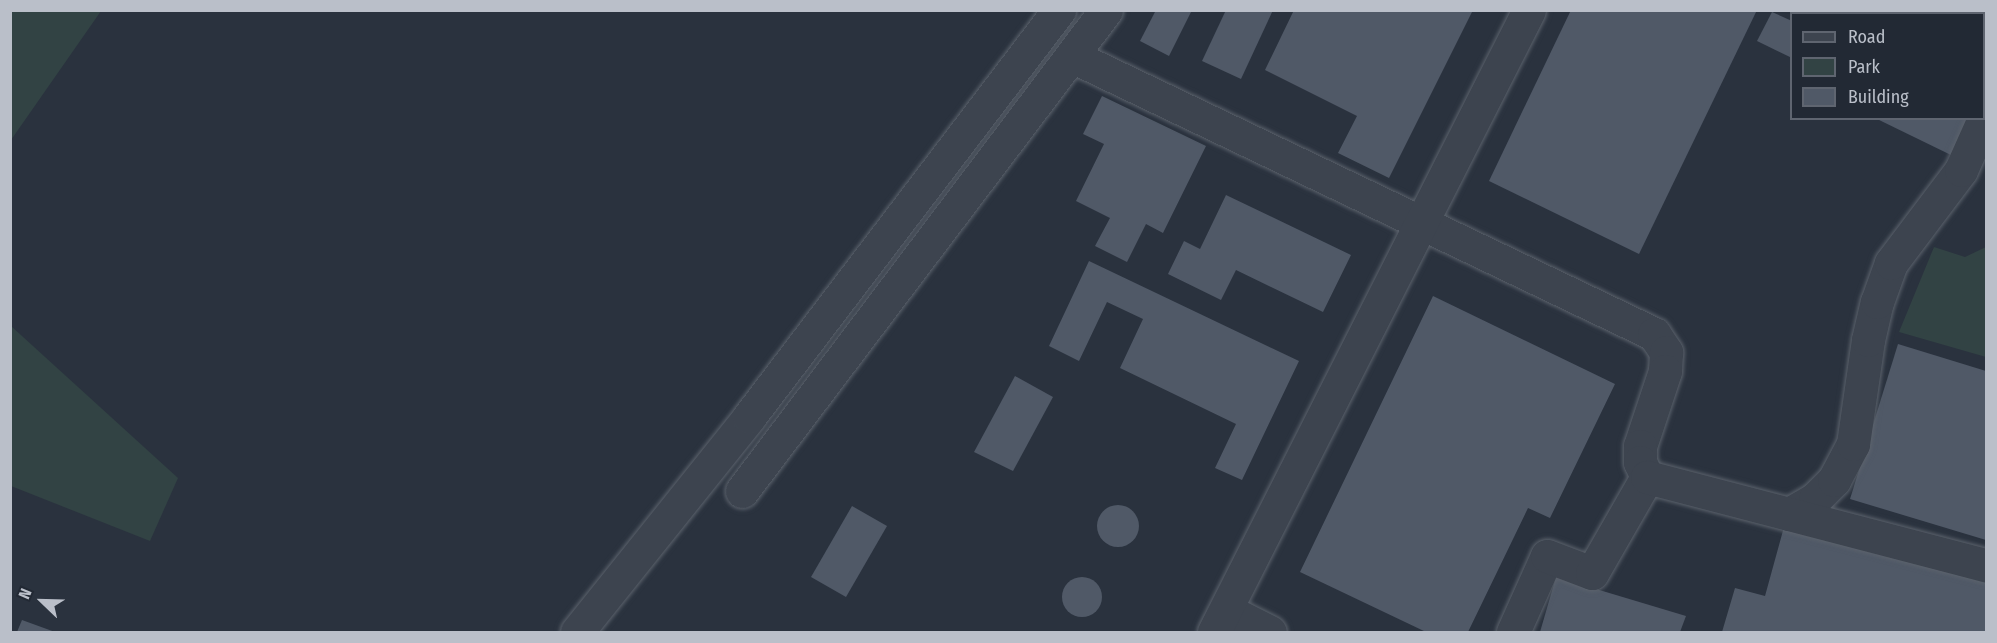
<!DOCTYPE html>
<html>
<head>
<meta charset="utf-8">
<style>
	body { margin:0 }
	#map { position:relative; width:1997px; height:643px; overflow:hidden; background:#2a323e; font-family:"Fira Sans Condensed",sans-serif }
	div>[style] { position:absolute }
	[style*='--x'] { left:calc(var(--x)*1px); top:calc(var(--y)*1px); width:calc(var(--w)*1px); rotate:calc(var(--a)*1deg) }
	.green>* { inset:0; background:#324344 }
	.building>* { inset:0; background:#505967 }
	.round { border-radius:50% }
	.roads { filter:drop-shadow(0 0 2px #5b626c) drop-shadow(0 0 2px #5b626c) }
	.minor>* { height:33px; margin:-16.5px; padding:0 16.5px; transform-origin:16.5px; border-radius:16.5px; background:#3d444f }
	span { translate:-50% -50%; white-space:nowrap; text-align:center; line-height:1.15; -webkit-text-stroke:5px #222934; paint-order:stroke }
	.frame { position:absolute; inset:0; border:12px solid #babfc9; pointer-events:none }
	.legend { position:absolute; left:1790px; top:12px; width:195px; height:108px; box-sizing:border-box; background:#222934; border:2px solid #5f6570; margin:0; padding:8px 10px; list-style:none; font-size:18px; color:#babfc9 }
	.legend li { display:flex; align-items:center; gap:12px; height:30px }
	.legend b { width:30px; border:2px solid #5f6570 }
	.north { position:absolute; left:12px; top:571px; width:60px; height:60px; -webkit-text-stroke:4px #222934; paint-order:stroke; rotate:293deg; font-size:16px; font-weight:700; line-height:24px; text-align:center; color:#babfc9 }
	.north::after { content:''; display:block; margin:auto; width:21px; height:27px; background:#babfc9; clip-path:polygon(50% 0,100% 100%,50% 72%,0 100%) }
</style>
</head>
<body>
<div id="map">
	<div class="green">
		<i style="clip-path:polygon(11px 10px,101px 11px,11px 140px,10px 11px)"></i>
		<i style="clip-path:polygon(1934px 247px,1965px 257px,1986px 247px,1986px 357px,1899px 332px)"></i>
		<i style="clip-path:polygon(11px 326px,178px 478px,150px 541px,11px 486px)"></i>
	</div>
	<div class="building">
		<i style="clip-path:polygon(1156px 10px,1192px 10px,1169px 56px,1140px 41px)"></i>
		<i style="clip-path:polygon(1226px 10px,1273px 10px,1241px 79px,1202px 61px)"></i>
		<i style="clip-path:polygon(1294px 10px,1473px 10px,1389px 178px,1338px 153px,1357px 116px,1265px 70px)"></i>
		<i style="clip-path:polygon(1571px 10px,1757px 10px,1639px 254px,1489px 181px)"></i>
		<i style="clip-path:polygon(1871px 10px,1975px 10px,1981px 14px,1869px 14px)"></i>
		<i style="clip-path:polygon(1772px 12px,1792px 21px,1792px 58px,1757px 41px)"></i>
		<i style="clip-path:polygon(1984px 15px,1986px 16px,1986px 85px,1984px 91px)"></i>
		<i style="clip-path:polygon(1102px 96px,1206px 146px,1163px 233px,1146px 224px,1127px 262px,1095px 246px,1110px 218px,1076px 201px,1104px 144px,1083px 134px)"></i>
		<i style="clip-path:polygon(1875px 118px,1970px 118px,1953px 156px)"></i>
		<i style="clip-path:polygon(1226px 195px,1351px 255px,1323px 312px,1236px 270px,1221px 300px,1168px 274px,1184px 241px,1200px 249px)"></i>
		<i style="clip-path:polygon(1089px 261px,1299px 361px,1242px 480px,1215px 468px,1236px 424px,1120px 368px,1143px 319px,1107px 302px,1079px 361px,1049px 346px)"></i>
		<i style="clip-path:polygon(1433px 296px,1615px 384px,1550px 518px,1528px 508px,1468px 632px,1426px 632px,1300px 572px)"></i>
		<i style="clip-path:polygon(1898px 344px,1986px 371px,1986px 540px,1850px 499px)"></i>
		<i style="clip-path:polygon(1015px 376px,1053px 397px,1013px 471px,974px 452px)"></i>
		<i class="round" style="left:1097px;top:505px;width:42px;height:42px"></i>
		<i style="clip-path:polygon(852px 506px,887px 526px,846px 597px,811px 577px)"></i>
		<i style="clip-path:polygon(1784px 527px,1986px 583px,1986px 632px,1722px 632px,1735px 588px,1765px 596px)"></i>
		<i style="clip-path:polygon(1556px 577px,1686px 616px,1680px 632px,1540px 632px)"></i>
		<i class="round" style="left:1062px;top:577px;width:40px;height:40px"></i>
		<i style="clip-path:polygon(22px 620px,55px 632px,17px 632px)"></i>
	</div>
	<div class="roads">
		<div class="minor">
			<i style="--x:1072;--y:56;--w:645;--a:25.53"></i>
			<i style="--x:1654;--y:334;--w:22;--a:56"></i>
			<i style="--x:1666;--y:352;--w:19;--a:93"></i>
			<i style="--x:1665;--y:371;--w:79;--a:108.4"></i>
			<i style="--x:1640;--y:446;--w:16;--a:90"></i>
			<i style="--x:1640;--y:462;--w:17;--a:65"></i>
			<i style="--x:742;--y:491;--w:603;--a:-52.88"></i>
			<i style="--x:1789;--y:514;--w:30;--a:-30"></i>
			<i style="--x:1815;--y:499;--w:27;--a:-45"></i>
			<i style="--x:1834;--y:480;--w:41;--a:-62.2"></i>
			<i style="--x:1853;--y:444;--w:105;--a:-81.8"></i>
			<i style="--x:1868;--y:340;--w:39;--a:-77"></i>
			<i style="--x:1877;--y:302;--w:41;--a:-70.3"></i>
			<i style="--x:1891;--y:263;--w:116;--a:-53"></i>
			<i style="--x:1961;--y:170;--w:61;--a:-65.9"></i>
			<i style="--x:1226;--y:610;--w:49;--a:26.6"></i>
			<i style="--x:577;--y:632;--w:275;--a:-51.3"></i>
			<i style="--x:749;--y:417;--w:512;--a:-52.7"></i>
			<i style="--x:1214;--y:632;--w:697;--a:-63.14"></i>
			<i style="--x:1513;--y:632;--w:83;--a:-65.9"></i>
			<i style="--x:1547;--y:556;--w:48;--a:20.7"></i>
			<i style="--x:1592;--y:573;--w:111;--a:-60.2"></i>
			<i style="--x:1647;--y:477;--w:350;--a:14.6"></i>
		</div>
	</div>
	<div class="frame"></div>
	<ul class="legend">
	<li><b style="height:8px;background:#3d444f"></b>Road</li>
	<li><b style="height:16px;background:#324344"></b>Park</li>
	<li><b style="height:16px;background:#505967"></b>Building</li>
	</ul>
	<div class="north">N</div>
</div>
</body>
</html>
